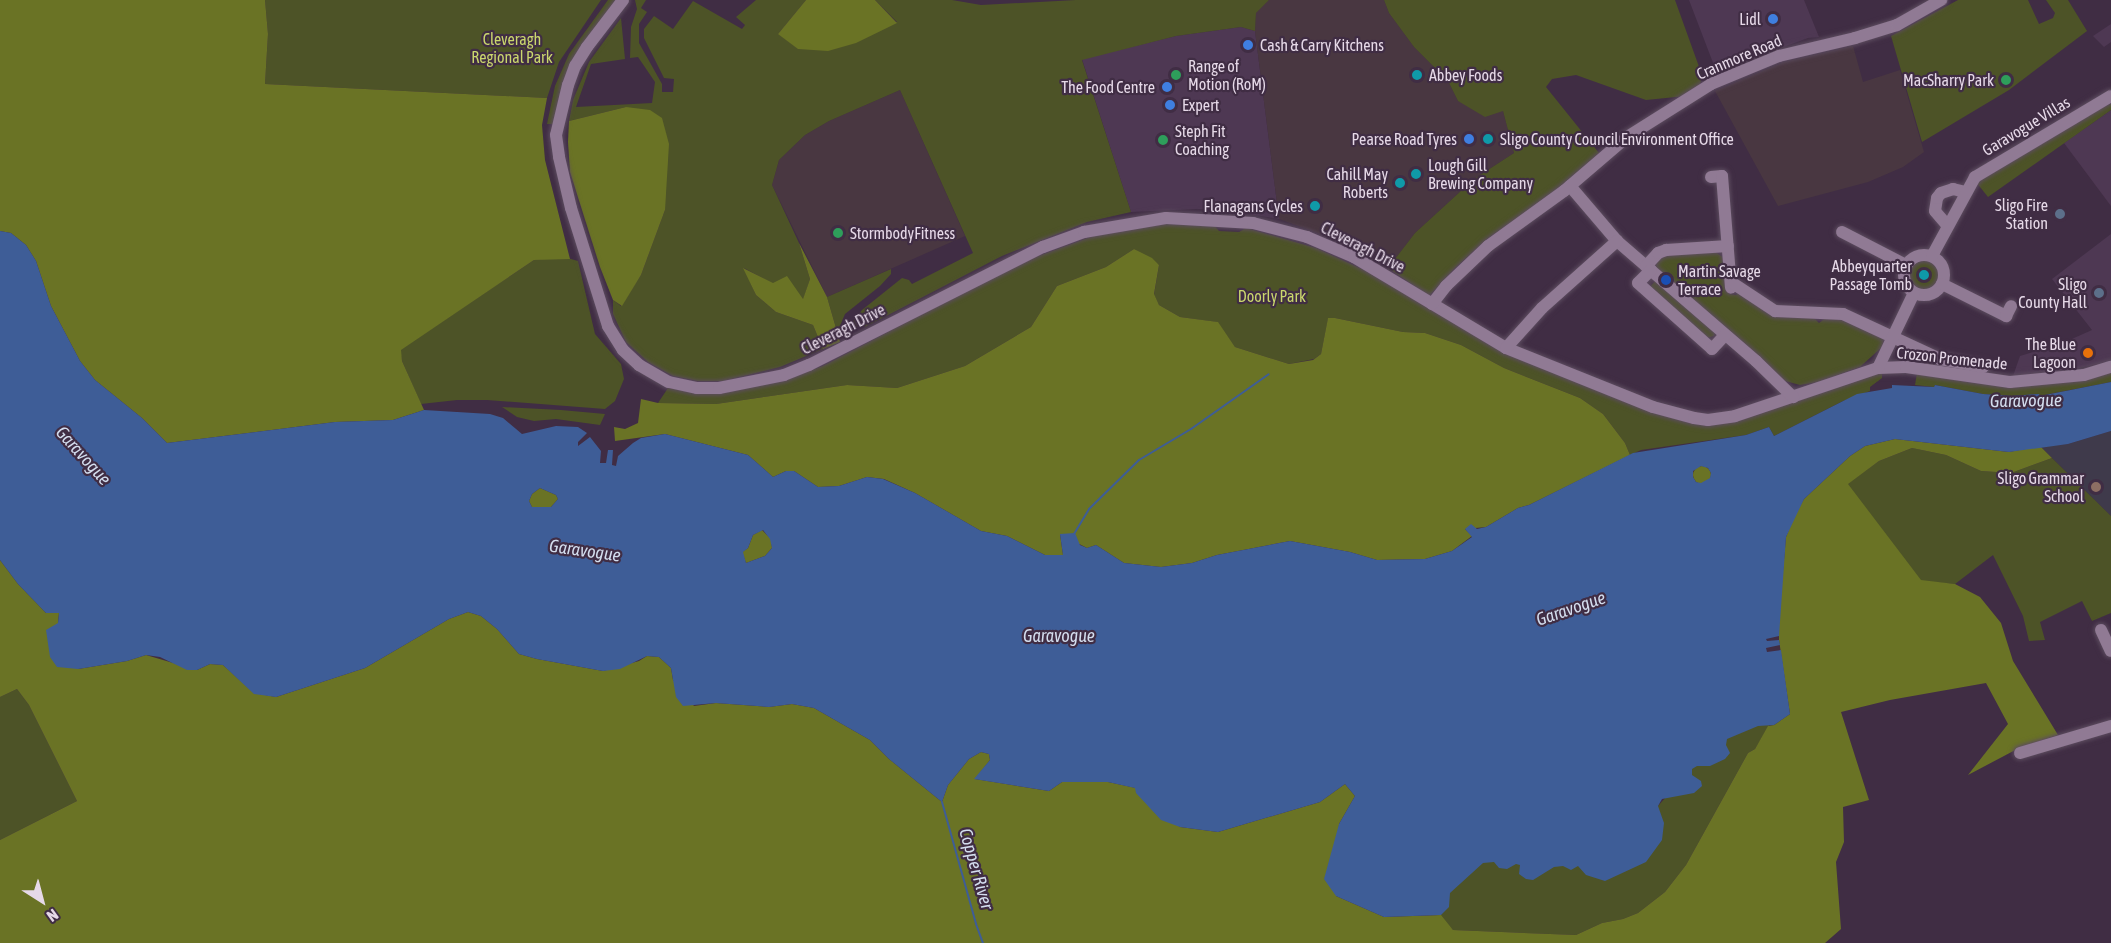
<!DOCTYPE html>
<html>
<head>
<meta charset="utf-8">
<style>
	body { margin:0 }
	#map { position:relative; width:2111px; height:943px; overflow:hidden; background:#402d44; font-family:"Asap Condensed",sans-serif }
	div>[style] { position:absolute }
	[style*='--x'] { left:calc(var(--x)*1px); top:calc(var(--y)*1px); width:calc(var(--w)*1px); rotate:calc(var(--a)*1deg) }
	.built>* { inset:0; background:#4e3853 }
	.industrial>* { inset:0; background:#493741 }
	.education>* { inset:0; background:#3f3a4b }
	.green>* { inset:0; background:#4d5327 }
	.round { border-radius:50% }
	.forest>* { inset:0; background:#6a7325 }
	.water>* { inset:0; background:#3e5d97 }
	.stream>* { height:2px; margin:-1px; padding:0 1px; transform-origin:1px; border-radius:1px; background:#3e5d97 }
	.roads { filter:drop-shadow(0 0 2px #5c4c5f) drop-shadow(0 0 2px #5c4c5f) }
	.minor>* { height:12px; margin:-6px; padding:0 6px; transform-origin:6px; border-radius:6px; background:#907a94 }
	.minor>.ring { margin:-6px; padding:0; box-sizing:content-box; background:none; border:12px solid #907a94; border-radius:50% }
	.dots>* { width:16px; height:16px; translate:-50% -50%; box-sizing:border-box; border:3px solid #402d44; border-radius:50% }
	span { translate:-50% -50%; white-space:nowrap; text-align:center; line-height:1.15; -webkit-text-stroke:4.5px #402d44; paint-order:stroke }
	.poi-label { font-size:16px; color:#e6d9e8 }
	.right { translate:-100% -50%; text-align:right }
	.left { translate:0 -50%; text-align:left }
	.park-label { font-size:16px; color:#cad76d }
	.street-label { font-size:16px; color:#e6d9e8 }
	.water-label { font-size:18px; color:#d3ddee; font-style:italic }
	.north { position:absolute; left:12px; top:871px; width:60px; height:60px; -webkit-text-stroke:4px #402d44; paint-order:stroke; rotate:144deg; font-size:16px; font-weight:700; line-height:24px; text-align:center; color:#e6d9e8 }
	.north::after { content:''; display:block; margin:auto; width:21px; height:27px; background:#e6d9e8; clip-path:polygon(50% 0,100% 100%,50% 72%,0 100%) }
</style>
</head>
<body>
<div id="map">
	<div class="built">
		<i style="clip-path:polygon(1689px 0,1804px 0,1819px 37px,1808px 38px,1726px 68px,1715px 68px)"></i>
		<i style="clip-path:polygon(2111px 24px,2111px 42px,2104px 47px,2093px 36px)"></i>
		<i style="clip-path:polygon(1241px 27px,1255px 31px,1279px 219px,1230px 211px,1196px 209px,1131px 212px,1082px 59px,1176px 36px)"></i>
		<i style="clip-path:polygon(2111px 110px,2111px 206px,2064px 143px)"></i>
		<i style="clip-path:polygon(2111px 234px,2111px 361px,2061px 372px,2013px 376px,2020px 356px,2065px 342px,2092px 330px,2052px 279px)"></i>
	</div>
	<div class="industrial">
		<i style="clip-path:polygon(1269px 0,1384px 0,1389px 13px,1414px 47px,1448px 81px,1458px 101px,1503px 111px,1514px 153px,1474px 179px,1415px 233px,1388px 268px,1329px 237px,1279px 219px,1255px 31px,1256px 13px)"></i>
		<i style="clip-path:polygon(1853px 46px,1863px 82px,1900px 70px,1924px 152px,1903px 167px,1868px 182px,1778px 206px,1715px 91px,1784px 62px)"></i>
		<i style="clip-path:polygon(900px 90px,965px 236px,827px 297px,772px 185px,779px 160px,805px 135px,829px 121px)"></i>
	</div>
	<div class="education">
		<i style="clip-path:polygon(2111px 431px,2111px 516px,2040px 446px,2068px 444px)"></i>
	</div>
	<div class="green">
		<i style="clip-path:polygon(265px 0,601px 0,559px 62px,547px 98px,265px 84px,268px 34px)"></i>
		<i style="clip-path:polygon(608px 0,616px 0,598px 24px,554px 124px,547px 124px,555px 86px,569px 54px)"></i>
		<i style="clip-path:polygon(635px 0,646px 0,641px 8px,647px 12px,639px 24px,639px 43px,662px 84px,662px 92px,673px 92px,674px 79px,664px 78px,644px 38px,644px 29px,654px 16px,673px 29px,693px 1px,742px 29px,745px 25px,736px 17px,756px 0,806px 0,778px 34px,897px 22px,875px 0,952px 0,981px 5px,1076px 0,1269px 0,1256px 13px,1255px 31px,1241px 27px,1176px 36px,1082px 60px,1131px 212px,1087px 222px,1002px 256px,865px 327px,855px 327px,853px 321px,862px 310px,902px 278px,909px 280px,912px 284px,973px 253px,900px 90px,829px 121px,805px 135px,779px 160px,772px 185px,799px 243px,810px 279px,803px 300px,744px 268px,756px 295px,776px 312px,813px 325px,823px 349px,780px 367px,723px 381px,698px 381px,673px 376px,648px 362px,626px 342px,613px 314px,613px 300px,621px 306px,641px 275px,665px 210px,626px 107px,569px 121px,573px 100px,589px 62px,621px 18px,625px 59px,591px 64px,576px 107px,652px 103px,655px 82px,638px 57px,630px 58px,631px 27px,637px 9px)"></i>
		<i style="clip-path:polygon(1384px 0,1675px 0,1702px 75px,1700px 85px,1686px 96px,1646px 100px,1576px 75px,1552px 79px,1546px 87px,1599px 153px,1565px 185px,1487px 239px,1455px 268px,1429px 296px,1388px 268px,1415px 233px,1474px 179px,1514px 153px,1503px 111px,1485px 117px,1458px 101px,1448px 81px,1414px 47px,1389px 13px)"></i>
		<i style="clip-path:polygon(1958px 0,2028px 0,2039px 24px,2053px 18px,2055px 13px,2046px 0,2068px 0,2087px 31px,2009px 90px,1922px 142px,1891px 36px)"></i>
		<i style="clip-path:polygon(2103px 103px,2106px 106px,2111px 104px,2111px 110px,1988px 197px,1976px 182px)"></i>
		<i style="clip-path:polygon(1164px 224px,1214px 225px,1219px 231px,1239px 232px,1246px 228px,1316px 248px,1364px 270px,1470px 331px,1696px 423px,1882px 372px,1882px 378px,1870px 387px,1870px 391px,1843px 401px,1774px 436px,1769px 427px,1746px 435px,1641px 450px,1630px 455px,1625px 443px,1603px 414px,1580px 398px,1504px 368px,1461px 345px,1425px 333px,1403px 332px,1335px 318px,1328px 319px,1321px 354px,1314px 359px,1289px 364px,1235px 347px,1217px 322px,1180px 317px,1159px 305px,1154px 295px,1159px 265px,1134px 249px,1106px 267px,1057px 286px,1031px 327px,965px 366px,897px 388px,847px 385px,716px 404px,658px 403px,668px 388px,699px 393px,794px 376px,823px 366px,1022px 262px,1096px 235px)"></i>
		<i style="clip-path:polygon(1714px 251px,1724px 258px,1729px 294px,1736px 295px,1741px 291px,1771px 313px,1811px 315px,1819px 323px,1827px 317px,1843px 320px,1885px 336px,1882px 347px,1860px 367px,1818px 382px,1800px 385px,1785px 381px,1657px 271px,1655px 262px,1659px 256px)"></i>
		<i style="clip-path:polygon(564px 257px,578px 261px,595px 334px,621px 364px,624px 379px,615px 401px,605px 409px,487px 400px,457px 400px,421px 404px,402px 361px,400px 350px,534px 260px)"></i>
		<i class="round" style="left:1907px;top:258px;width:34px;height:34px"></i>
		<i style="clip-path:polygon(891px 269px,891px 274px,880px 286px,845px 314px,840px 326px,840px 342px,827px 297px)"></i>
		<i style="clip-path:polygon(1656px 280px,1715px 333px,1714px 336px,1707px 338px,1650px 287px)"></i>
		<i style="clip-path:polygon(2111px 371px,2111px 382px,2039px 396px,2039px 394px,2012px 396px,1983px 394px,1935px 385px,1934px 387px,1915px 385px,1917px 373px,1972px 383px,2010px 386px)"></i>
		<i style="clip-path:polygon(502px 407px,561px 410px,605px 414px,600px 425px,556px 419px,534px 421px,517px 417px)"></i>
		<i style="clip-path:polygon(1912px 448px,1946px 455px,1981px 471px,2011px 473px,2052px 458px,2111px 516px,2111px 613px,2092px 621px,2082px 601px,2040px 622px,2045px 640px,2029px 641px,2023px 616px,1993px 555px,1955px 584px,1921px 581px,1847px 484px,1879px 461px)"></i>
		<i style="clip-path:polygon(17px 689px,29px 705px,77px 801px,0 840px,0 697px)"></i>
		<i style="clip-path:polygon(1773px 719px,1755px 749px,1748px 753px,1686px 865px,1665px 892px,1638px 913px,1623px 919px,1602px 923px,1576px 935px,1453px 930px,1339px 824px,1658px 806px,1721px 736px)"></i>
	</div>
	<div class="forest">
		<i style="clip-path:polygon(0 0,265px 0,268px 34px,265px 84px,547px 98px,542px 125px,545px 160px,570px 259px,534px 260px,401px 350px,402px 361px,424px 410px,393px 420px,335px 422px,167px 443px,142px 418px,95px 380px,80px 361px,51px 306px,36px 261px,26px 245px,11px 233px,0 231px)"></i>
		<i style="clip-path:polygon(806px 0,875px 0,897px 23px,856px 43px,828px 51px,798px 49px,778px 34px)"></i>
		<i style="clip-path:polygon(626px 107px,650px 110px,662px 118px,669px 144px,665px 210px,641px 275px,622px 306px,613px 300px,600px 267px,570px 172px,568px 142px,569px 121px)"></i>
		<i style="clip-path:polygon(799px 243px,827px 297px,840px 342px,823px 349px,813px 325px,776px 312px,756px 295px,743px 268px,773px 283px,787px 276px,803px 299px,810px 279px)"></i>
		<i style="clip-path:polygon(1134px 249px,1152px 258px,1159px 265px,1154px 294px,1159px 305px,1180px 317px,1218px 322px,1235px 347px,1289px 364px,1313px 360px,1321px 354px,1328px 318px,1335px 318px,1403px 332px,1425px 333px,1461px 345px,1504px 368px,1580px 398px,1603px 414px,1625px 443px,1630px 455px,1529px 505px,1518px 508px,1486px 527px,1465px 529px,1472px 536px,1452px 551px,1425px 559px,1377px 560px,1350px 552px,1290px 541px,1217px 555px,1192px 563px,1161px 567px,1124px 563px,1096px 545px,1087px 548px,1060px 534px,1063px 555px,1045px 555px,1007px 536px,981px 531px,915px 493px,884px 479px,867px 477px,839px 486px,818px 487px,794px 471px,786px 471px,773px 477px,748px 455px,665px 434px,615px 441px,614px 427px,625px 429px,638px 423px,641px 399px,658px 403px,716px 404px,847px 385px,897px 388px,965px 366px,1031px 327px,1057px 286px,1106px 267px)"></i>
		<i style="clip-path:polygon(1895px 439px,2009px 452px,2040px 446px,2052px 458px,2011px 473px,1981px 471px,1946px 455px,1912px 448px,1879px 461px,1848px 484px,1921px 580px,1955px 584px,1980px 597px,2001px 623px,2013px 661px,2058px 735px,2021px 747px,1968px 775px,2008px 724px,1986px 683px,1890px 700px,1841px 712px,1869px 800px,1843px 807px,1844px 842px,1836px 862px,1841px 929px,1825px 943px,0 943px,0 840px,77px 801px,29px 705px,17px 689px,0 697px,0 560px,18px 584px,46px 613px,59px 613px,58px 623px,78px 669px,127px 661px,146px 655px,197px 670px,210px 664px,223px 665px,254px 693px,276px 697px,365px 668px,449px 619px,468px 612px,481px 616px,497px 629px,519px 654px,537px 659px,603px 671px,639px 661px,647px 656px,659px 657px,671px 668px,673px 680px,694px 706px,716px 703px,769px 707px,792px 704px,814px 708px,870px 740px,889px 759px,942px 802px,948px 785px,969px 759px,981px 752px,989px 754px,990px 760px,975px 779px,1049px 791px,1062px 782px,1108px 782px,1136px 788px,1180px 827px,1218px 832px,1320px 802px,1345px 784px,1355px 796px,1339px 824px,1336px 896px,1384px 917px,1441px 915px,1453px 930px,1576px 935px,1602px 923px,1623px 919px,1638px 913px,1665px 892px,1686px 865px,1748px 753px,1755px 749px,1768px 726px,1774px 725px,1790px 714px,1779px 640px,1779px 616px,1786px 537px,1794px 517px,1804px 499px,1850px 456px,1865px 446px)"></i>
		<i class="round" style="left:1693px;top:466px;width:18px;height:18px"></i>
		<i style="clip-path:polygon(540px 488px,556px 495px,558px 499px,551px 507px,532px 507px,529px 501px,532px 494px)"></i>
		<i style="clip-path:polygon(762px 530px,771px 539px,772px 548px,765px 556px,746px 563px,742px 552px,748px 548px,753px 535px)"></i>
	</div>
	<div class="water">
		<i style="clip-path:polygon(evenodd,0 231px,11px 233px,26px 245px,36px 261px,51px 306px,80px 361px,95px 380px,142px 418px,167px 443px,335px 422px,393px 420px,424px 410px,490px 414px,503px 418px,522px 434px,556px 426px,578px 427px,587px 433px,578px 442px,578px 446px,590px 437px,601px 451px,600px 463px,606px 463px,608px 450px,613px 450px,612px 465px,616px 466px,618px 456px,633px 443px,641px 438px,665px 434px,748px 455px,773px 477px,786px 471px,794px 471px,818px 487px,839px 486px,867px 477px,883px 479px,915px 493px,981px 531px,1007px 536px,1045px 555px,1063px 555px,1060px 534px,1075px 533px,1080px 545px,1087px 548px,1096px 545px,1124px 563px,1161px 567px,1192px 563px,1217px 555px,1290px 541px,1350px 552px,1377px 560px,1425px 559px,1452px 551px,1472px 537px,1465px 529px,1471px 524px,1477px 529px,1486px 527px,1518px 508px,1529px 505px,1633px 453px,1746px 435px,1769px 427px,1774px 436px,1857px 394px,1892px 388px,1892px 385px,1934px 387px,1935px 385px,1983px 394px,2012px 396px,2039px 394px,2040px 396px,2111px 382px,2111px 431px,2068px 444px,2009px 452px,1895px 439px,1865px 446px,1850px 456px,1804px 499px,1786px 537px,1779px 636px,1766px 639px,1767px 641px,1779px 640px,1780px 645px,1766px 648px,1767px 652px,1781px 650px,1790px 714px,1774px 725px,1758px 726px,1727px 739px,1726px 745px,1730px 753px,1725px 759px,1710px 766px,1697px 766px,1692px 769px,1692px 775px,1701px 781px,1702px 786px,1694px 793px,1662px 799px,1658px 806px,1664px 823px,1662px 840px,1646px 862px,1605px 881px,1586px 875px,1578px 866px,1571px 870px,1563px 866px,1554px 867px,1533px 880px,1526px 879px,1519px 874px,1520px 865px,1516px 864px,1507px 869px,1499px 868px,1494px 862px,1483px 863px,1450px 893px,1449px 907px,1441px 915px,1384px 917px,1336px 896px,1324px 879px,1339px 824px,1355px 796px,1345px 784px,1320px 802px,1218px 832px,1180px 827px,1161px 820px,1136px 793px,1135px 788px,1108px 782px,1062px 782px,1049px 791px,974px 779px,990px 760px,989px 754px,981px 752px,969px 759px,948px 785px,942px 802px,889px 759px,870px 740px,814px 708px,792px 704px,769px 707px,716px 703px,683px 706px,676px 697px,671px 668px,659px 657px,647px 656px,620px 669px,603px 671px,537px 659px,519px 654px,497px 629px,481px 616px,468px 612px,449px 619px,365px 668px,276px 697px,254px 694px,223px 665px,210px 664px,197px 670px,187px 670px,160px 657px,146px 655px,127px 661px,78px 669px,57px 667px,50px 657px,46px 630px,58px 623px,59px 613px,46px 613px,18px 584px,0 560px,0 231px,1701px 466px,1708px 468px,1711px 473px,1710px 478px,1701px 483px,1696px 482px,1693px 477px,1693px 471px,1701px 466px,0 231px,540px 488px,556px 495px,558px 499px,551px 507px,532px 507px,529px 501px,532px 494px,540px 488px,0 231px,763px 530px,770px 539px,772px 548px,765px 556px,746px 563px,743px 552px,748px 548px,753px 535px,763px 530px)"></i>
	</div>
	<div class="stream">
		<i style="--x:1074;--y:534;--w:29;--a:-59"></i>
		<i style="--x:1089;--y:509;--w:70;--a:-44.4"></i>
		<i style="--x:1139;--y:460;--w:61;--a:-30.8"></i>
		<i style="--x:1191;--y:429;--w:95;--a:-35.2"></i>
		<i style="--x:942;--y:802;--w:127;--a:74.4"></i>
		<i style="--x:976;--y:924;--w:20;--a:70"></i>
	</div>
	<div class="roads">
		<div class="minor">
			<i style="--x:623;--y:0;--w:59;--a:127.5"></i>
			<i style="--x:587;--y:47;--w:22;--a:122"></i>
			<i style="--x:575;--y:66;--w:20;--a:110"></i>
			<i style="--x:568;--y:85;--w:51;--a:103.5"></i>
			<i style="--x:556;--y:135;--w:22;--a:82"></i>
			<i style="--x:559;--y:157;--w:52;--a:76.8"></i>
			<i style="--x:571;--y:208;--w:124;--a:72.6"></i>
			<i style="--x:608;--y:326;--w:28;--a:58"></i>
			<i style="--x:623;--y:350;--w:22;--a:43"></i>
			<i style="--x:639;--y:365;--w:34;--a:30"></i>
			<i style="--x:669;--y:382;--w:29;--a:12"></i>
			<i style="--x:697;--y:388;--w:22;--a:0"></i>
			<i style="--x:719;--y:388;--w:66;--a:-11.3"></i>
			<i style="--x:784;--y:375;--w:27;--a:-22"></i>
			<i style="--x:809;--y:365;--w:262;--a:-26.8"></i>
			<i style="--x:1043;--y:247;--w:44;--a:-20.1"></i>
			<i style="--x:1084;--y:232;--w:83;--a:-9.7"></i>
			<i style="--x:1166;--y:218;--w:87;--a:3.3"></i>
			<i style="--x:1253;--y:223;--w:56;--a:14.5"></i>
			<i style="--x:1307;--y:237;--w:51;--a:23.1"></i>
			<i style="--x:1354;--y:257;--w:177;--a:30.9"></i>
			<i style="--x:1506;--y:348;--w:158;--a:21.9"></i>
			<i style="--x:1653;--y:407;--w:42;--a:15"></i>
			<i style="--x:1694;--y:418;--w:14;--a:8"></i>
			<i style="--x:1708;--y:420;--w:27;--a:-8"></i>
			<i style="--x:1735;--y:416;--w:151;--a:-18.6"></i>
			<i style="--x:1878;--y:368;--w:28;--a:-2"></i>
			<i style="--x:1906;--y:367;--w:105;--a:8.2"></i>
			<i style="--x:2010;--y:382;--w:74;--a:-5.4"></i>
			<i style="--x:2084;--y:375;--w:28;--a:-17"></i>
			<i style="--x:1711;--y:177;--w:11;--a:-5"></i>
			<i style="--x:1722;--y:176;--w:112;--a:85.4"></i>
			<i style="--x:1570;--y:186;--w:72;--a:49.5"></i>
			<i style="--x:1617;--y:241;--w:184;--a:40.8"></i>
			<i style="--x:1756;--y:361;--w:52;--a:44.2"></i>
			<i style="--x:1947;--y:225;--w:18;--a:-131"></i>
			<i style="--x:1935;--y:211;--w:13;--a:-81"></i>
			<i style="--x:1937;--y:198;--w:6;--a:-51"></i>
			<i style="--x:1941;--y:193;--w:13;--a:-18"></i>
			<i style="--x:1953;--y:189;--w:12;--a:14"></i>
			<i style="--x:1842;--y:232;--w:72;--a:27.3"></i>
			<i class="ring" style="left:1904px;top:255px;width:28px;height:28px"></i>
			<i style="--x:1932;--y:256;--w:90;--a:-61.4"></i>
			<i style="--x:1975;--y:177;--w:158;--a:-30.8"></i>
			<i style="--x:1646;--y:266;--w:18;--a:-47"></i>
			<i style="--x:1658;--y:253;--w:9;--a:-21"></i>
			<i style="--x:1666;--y:250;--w:62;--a:-3.7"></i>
			<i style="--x:1651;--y:270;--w:18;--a:135"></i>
			<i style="--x:1638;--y:283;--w:99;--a:41.7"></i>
			<i style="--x:1712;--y:349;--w:19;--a:-47"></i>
			<i style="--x:1731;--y:282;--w:53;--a:33.4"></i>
			<i style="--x:1775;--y:311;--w:68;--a:2.5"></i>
			<i style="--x:1843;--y:314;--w:107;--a:24.9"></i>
			<i style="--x:1940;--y:359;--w:44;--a:10.5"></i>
			<i style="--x:1942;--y:284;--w:72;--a:26.6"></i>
			<i style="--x:2006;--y:316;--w:11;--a:-63"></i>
			<i style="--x:1432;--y:304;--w:23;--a:-52"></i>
			<i style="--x:1446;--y:286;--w:58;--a:-43.6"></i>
			<i style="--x:1488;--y:246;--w:94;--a:-35.9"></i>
			<i style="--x:1564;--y:191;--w:83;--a:-40.6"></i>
			<i style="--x:1627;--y:137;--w:99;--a:-32.2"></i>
			<i style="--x:1711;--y:84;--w:74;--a:-22.4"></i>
			<i style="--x:1779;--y:56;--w:78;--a:-13.3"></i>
			<i style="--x:1855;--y:38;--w:44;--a:-17.2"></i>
			<i style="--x:1897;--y:25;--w:51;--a:-29.6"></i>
			<i style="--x:1506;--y:348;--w:54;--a:-48"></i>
			<i style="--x:1542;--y:308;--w:101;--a:-41.8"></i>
			<i style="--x:1878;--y:368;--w:83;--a:-64.4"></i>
			<i style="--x:2101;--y:630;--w:23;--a:65"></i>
			<i style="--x:2020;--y:753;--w:95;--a:-16.5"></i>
		</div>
	</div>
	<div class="dots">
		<i style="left:1773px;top:19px;background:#3f7fe0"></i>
		<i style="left:1248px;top:45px;background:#3f7fe0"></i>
		<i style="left:1176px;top:75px;background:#2e9e5b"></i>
		<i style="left:1417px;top:75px;background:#0f9aa8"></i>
		<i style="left:2006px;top:80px;background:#2e9e5b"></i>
		<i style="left:1167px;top:87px;background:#3f7fe0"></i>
		<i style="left:1170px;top:105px;background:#3f7fe0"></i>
		<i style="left:1469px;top:139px;background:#3f7fe0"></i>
		<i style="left:1488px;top:139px;background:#0f9aa8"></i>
		<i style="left:1163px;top:140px;background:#2e9e5b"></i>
		<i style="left:1416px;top:174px;background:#0f9aa8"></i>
		<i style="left:1400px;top:183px;background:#0f9aa8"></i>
		<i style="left:1315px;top:206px;background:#0f9aa8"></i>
		<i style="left:2060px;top:214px;background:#5c6f8a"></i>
		<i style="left:838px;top:233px;background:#2e9e5b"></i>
		<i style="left:1924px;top:275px;background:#0f9aa8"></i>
		<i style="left:1666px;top:280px;background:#1a4fb4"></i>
		<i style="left:2099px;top:293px;background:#5c6f8a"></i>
		<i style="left:2088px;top:353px;background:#e8710a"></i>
		<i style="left:2096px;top:487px;background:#8d6e63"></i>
	</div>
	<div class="poi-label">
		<span class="right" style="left:1761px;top:19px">Lidl</span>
		<span class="left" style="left:1260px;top:45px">Cash &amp; Carry Kitchens</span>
		<span class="left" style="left:1188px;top:75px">Range of<br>Motion (RoM)</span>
		<span class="left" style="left:1429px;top:75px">Abbey Foods</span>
		<span class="right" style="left:1994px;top:80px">MacSharry Park</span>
		<span class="right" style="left:1155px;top:87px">The Food Centre</span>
		<span class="left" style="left:1182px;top:105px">Expert</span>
		<span class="left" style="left:1175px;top:140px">Steph Fit<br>Coaching</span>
		<span class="right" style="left:1457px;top:139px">Pearse Road Tyres</span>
		<span class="left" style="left:1500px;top:139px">Sligo County Council Environment Office</span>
		<span class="left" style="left:1428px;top:174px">Lough Gill<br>Brewing Company</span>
		<span class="right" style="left:1388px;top:183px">Cahill May<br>Roberts</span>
		<span class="right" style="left:2048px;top:214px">Sligo Fire<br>Station</span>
		<span class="right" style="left:1303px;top:206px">Flanagans Cycles</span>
		<span class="left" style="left:850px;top:233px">StormbodyFitness</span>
		<span class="right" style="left:1912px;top:275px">Abbeyquarter<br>Passage Tomb</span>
		<span class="left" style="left:1678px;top:280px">Martin Savage<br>Terrace</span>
		<span class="right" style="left:2087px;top:293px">Sligo<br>County Hall</span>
		<span class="right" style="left:2076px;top:353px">The Blue<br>Lagoon</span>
		<span class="right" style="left:2084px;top:487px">Sligo Grammar<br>School</span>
	</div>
	<div class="park-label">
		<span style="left:512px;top:48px">Cleveragh<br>Regional Park</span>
		<span style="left:1272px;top:296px">Doorly Park</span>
	</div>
	<div class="street-label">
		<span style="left:1739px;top:57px;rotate:-23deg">Cranmore Road</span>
		<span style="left:2026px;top:126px;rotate:-31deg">Garavogue Villas</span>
		<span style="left:1363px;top:247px;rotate:27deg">Cleveragh Drive</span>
		<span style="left:843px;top:329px;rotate:-27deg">Cleveragh Drive</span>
		<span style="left:1952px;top:358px;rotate:6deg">Crozon Promenade</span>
	</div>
	<div class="water-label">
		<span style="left:2026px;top:401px;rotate:-1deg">Garavogue</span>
		<span style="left:83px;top:456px;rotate:48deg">Garavogue</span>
		<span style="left:585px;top:551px;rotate:8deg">Garavogue</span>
		<span style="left:1571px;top:609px;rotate:-19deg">Garavogue</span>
		<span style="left:1059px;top:636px">Garavogue</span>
		<span style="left:976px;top:869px;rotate:74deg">Copper River</span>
	</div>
	<div class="north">N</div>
</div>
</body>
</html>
